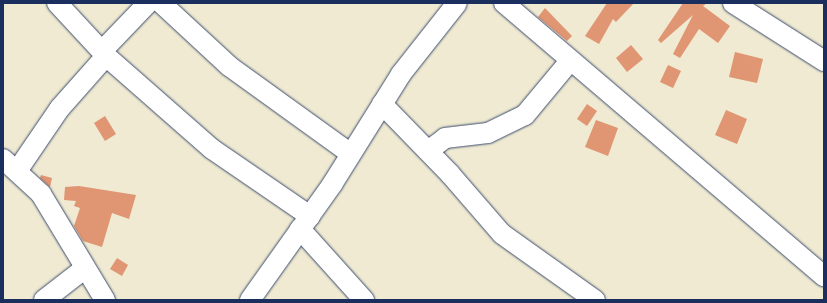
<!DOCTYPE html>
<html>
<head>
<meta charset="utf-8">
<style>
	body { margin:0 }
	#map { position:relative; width:827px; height:303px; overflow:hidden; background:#efead1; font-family:Sriracha,sans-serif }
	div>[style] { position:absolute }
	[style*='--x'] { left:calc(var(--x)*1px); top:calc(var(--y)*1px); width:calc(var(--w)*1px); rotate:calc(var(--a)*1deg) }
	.building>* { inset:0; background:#e09573 }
	.roads { filter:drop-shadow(0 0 1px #3b4b6f) drop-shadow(0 0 1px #3b4b6f) }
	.minor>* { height:20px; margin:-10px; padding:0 10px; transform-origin:10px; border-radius:10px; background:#fff }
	span { translate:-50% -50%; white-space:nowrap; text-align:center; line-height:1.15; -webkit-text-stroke:3px #fbf7ec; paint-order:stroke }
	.frame { position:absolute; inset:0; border:4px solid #1b2f5e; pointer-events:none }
</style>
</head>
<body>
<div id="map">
	<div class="building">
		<i style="clip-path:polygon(607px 3px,634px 3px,616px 22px,613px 19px,599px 44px,585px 36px)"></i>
		<i style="clip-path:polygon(683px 3px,707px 3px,703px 6px,730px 26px,718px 43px,699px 29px,680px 58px,673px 54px,693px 15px,661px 43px,658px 40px)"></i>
		<i style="clip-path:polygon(545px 8px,572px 36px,567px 41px,538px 17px)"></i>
		<i style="clip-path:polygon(631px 45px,643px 59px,627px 72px,616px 58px)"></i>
		<i style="clip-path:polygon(735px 52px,763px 59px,757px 83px,729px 77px)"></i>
		<i style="clip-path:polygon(668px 65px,681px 71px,673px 88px,660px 82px)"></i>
		<i style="clip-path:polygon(587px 104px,597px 111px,587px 126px,577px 119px)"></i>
		<i style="clip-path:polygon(726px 110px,747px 119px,737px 144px,715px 135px)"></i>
		<i style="clip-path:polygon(105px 116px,116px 134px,105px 141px,94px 123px)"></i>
		<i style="clip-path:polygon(596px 120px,618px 128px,608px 156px,585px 147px)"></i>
		<i style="clip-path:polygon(41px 175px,52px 178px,50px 187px,40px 178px)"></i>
		<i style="clip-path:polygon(79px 186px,136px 195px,129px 219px,112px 213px,102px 247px,83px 241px,74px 226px,80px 208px,74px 206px,76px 201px,64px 200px,65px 187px)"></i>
		<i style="clip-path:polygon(117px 258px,128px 265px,122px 276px,110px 269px)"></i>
	</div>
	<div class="roads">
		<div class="minor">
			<i style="--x:57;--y:3;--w:72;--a:47.2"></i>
			<i style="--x:106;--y:56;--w:141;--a:41.3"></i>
			<i style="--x:212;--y:149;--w:119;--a:34.4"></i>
			<i style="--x:161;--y:3;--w:93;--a:42.8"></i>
			<i style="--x:229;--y:66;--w:150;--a:35.8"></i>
			<i style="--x:504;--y:3;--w:421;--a:40.5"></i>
			<i style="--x:733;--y:3;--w:108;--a:32.5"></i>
			<i style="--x:102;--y:51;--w:66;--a:-46.2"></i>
			<i style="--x:382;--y:104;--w:98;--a:45.8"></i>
			<i style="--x:450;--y:174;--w:79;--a:49.1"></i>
			<i style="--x:502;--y:234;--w:114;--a:35.4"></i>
			<i style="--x:428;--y:151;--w:21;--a:-37"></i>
			<i style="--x:445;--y:138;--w:43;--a:-6.6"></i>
			<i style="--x:488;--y:133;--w:41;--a:-25.9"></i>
			<i style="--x:525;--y:115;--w:70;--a:-50.2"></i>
			<i style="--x:3;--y:159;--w:52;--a:42.6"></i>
			<i style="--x:41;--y:194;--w:124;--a:58.9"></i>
			<i style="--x:17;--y:171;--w:76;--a:-55.7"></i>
			<i style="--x:60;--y:108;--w:69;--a:-48.5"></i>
			<i style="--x:300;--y:229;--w:96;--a:48"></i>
			<i style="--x:44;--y:300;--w:51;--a:-37.8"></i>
			<i style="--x:250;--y:300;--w:143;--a:-54.6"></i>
			<i style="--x:333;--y:183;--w:128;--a:-58"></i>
			<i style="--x:401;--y:74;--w:90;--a:-51.7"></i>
		</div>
	</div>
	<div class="frame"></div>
</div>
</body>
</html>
